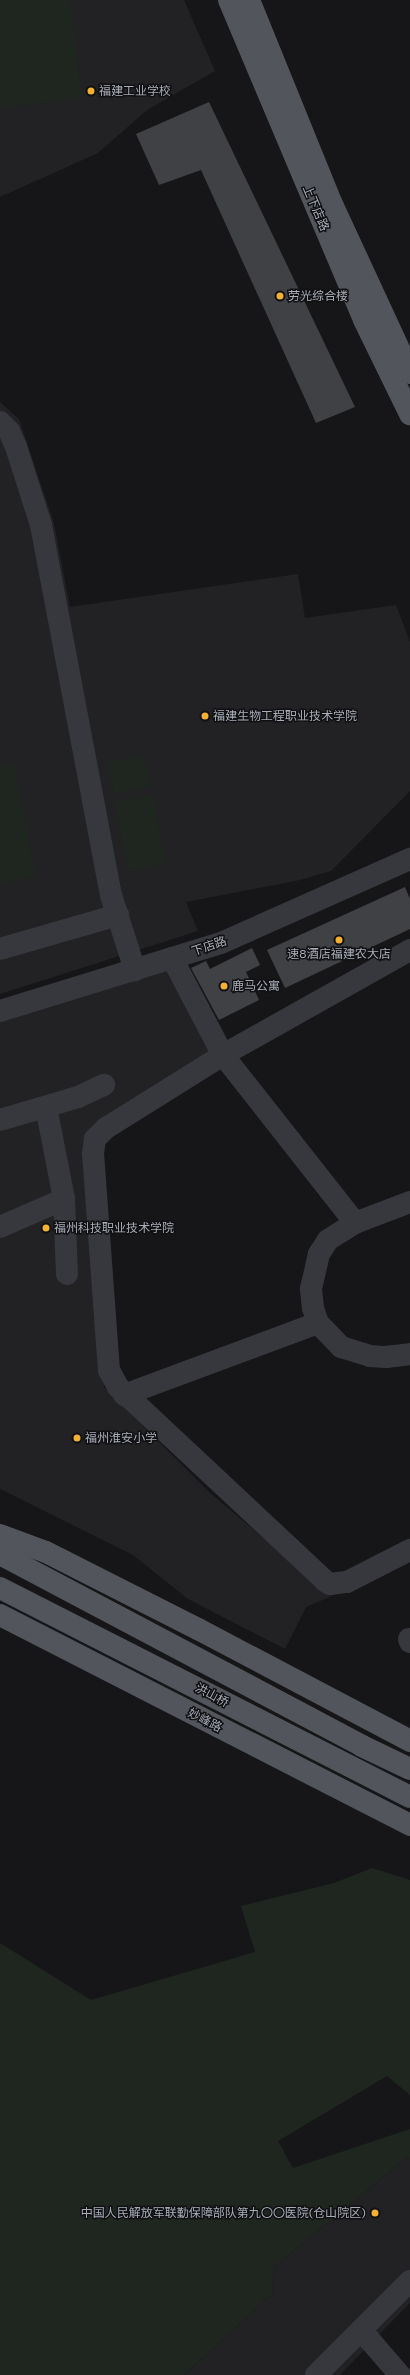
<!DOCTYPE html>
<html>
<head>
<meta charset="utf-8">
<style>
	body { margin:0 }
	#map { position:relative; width:410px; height:2375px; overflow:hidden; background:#161618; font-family:Commissioner,"Noto Sans SC",sans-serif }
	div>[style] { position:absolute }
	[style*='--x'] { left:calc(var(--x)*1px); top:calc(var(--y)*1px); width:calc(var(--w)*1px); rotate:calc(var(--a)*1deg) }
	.built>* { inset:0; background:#222225 }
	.green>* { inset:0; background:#1e261f }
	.building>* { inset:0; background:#404145 }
	.minor>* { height:22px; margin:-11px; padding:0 11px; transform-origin:11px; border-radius:11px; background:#37383d }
	.major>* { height:22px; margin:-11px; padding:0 11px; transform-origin:11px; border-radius:11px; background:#53555c }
	.dots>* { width:11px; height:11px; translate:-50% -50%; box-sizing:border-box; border:2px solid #111113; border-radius:50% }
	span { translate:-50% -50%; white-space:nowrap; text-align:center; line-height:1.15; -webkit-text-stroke:3px #111113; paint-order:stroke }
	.poi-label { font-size:12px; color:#a8adb8 }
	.left { translate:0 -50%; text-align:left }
	.right { translate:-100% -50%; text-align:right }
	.street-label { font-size:12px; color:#a8adb8 }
</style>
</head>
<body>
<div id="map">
	<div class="built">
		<i style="clip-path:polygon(0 0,184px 0,215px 71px,147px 110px,98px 153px,0 197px)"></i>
		<i style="clip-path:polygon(0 402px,19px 419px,54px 523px,70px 607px,298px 574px,305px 618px,396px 605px,410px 642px,410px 791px,331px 871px,300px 880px,186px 902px,198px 931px,0 994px)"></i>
		<i style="clip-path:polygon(169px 969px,212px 1050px,86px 1139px,104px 1387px,209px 1492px,332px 1596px,306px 1607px,285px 1649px,188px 1599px,133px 1555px,0 1489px,0 1022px)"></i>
		<i style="clip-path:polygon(410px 2158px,410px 2303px,340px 2375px,184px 2375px,272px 2294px,274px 2267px,405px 2159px)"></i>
	</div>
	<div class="green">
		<i style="clip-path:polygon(0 0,70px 0,82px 98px,0 108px)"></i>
		<i style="clip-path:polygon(144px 755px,151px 786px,114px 793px,107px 762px)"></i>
		<i style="clip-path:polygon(14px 763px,36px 876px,0 884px,0 766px)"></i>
		<i style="clip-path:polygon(153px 795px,166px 864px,128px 871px,115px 802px)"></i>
		<i style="clip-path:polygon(372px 1868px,410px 1880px,410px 2095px,387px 2076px,278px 2141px,293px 2168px,410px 2129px,410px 2158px,405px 2159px,274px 2267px,272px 2294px,184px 2375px,0 2375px,0 1943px,91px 2000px,255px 1952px,241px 1906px,334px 1883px)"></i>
	</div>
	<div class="building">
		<i style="clip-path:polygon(209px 102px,355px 407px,316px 423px,201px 170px,159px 185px,136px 134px)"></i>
		<i style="clip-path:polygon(405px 887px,410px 899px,410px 929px,285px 988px,267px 950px)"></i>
		<i style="clip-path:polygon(252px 948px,260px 965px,246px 972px,259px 1000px,219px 1020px,191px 968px,206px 961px,210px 969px)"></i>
	</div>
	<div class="minor">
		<i style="--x:0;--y:422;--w:13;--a:45"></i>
		<i style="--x:9;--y:431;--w:17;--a:66"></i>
		<i style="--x:16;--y:447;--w:82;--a:72.2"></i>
		<i style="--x:41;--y:525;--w:377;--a:79.3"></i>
		<i style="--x:111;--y:895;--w:79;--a:72.3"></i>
		<i style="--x:0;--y:949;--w:123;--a:-16.1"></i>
		<i style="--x:410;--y:950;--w:214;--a:150.7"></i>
		<i style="--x:223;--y:1055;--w:138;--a:148"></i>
		<i style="--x:106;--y:1128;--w:16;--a:135"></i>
		<i style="--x:95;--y:1139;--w:14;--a:98"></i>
		<i style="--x:93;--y:1153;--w:218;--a:85.8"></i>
		<i style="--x:109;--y:1370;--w:19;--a:62"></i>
		<i style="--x:118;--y:1387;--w:284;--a:43.1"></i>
		<i style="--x:325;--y:1581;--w:6;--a:31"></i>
		<i style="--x:330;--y:1584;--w:17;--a:-7"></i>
		<i style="--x:347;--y:1582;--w:71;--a:-26.9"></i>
		<i style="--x:172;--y:958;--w:110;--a:62.3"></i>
		<i style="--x:223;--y:1055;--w:214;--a:51.8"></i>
		<i style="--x:0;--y:1011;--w:231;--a:-17.1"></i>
		<i style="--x:221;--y:943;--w:207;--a:-24"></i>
		<i style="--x:46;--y:1107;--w:94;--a:78.9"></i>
		<i style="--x:64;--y:1199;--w:75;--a:87.7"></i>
		<i style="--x:0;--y:1120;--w:81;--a:-16.4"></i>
		<i style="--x:78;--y:1097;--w:29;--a:-25"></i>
		<i style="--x:410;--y:1202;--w:59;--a:159.1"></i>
		<i style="--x:355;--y:1223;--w:32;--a:148"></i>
		<i style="--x:328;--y:1240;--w:17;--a:123"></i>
		<i style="--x:319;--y:1254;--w:36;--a:103"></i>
		<i style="--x:311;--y:1289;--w:19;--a:84"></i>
		<i style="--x:313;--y:1308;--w:16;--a:72"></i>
		<i style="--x:318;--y:1323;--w:33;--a:46"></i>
		<i style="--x:341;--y:1347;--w:30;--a:17"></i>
		<i style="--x:370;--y:1356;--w:16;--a:4"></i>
		<i style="--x:386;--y:1357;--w:24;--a:-7"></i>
		<i style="--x:0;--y:1227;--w:70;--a:-23.6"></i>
		<i style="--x:124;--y:1395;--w:207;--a:-20.4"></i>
		<i style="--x:409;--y:1639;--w:3;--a:72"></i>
		<i style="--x:361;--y:2330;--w:60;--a:49.1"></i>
		<i style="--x:316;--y:2375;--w:133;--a:-45"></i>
	</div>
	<div class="major">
		<i style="--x:229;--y:0;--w:347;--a:67.1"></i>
		<i style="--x:364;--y:320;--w:105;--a:63.9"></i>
		<i style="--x:249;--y:0;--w:220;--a:67.9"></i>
		<i style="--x:332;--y:204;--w:186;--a:65.2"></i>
		<i style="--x:0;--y:1535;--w:49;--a:20.3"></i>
		<i style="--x:46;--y:1552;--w:170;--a:26.9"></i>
		<i style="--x:198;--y:1629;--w:240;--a:27.8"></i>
		<i style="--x:0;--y:1554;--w:410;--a:27.9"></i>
		<i style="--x:362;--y:1746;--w:53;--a:25.6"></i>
		<i style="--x:0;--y:1588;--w:460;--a:27"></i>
		<i style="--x:0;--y:1615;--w:461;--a:27.1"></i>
	</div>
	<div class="dots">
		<i style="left:91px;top:91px;background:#f2b134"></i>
		<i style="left:280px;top:296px;background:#f2b134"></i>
		<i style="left:205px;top:716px;background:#f2b134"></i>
		<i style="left:339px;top:940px;background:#f2b134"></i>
		<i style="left:224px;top:986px;background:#f2b134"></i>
		<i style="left:46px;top:1228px;background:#f2b134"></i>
		<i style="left:77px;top:1438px;background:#f2b134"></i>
		<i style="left:375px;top:2213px;background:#f2b134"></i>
	</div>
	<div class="poi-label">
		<span class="left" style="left:99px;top:91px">福建工业学校</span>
		<span class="left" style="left:288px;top:296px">劳光综合楼</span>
		<span class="left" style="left:213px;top:716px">福建生物工程职业技术学院</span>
		<span style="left:339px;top:954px">速8酒店福建农大店</span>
		<span class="left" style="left:232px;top:986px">鹿马公寓</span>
		<span class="left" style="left:54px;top:1228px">福州科技职业技术学院</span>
		<span class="left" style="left:85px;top:1438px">福州淮安小学</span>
		<span class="right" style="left:366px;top:2213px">中国人民解放军联勤保障部队第九〇〇医院(仓山院区)</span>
	</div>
	<div class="street-label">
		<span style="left:316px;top:208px;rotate:67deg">上下店路</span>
		<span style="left:209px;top:946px;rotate:-19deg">下店路</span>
		<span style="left:212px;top:1695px;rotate:28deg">洪山桥</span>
		<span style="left:205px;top:1720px;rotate:27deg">妙峰路</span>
	</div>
</div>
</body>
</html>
